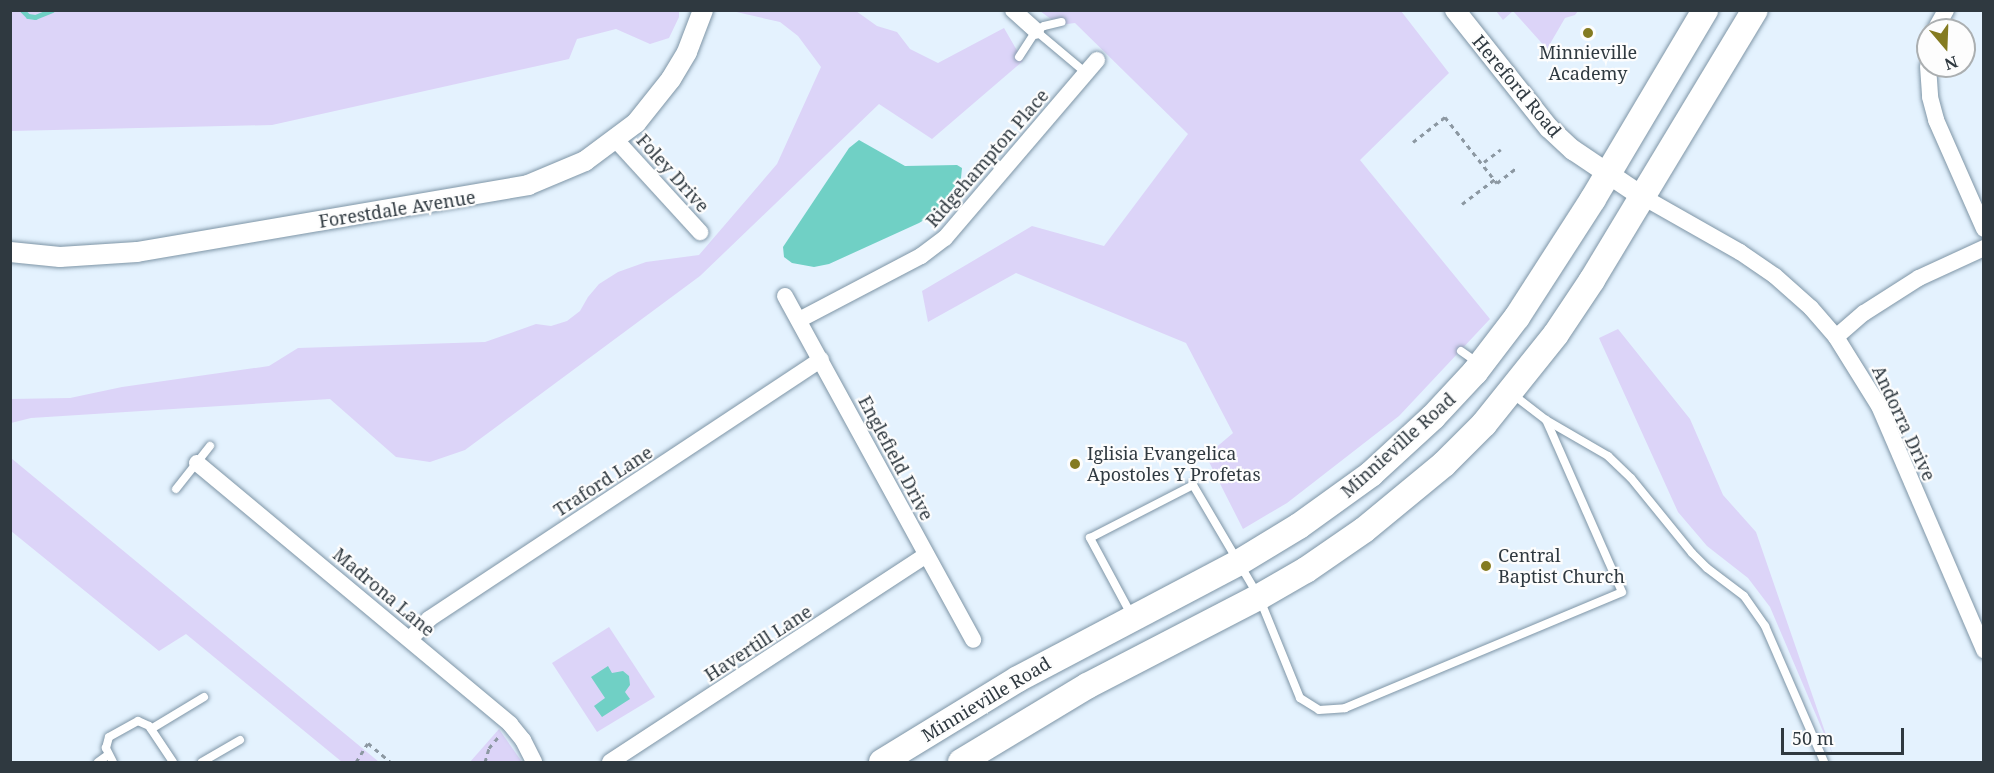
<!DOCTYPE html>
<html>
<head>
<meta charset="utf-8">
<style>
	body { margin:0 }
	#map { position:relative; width:1994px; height:773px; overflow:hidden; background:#e4f2fe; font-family:"Noto Serif",serif }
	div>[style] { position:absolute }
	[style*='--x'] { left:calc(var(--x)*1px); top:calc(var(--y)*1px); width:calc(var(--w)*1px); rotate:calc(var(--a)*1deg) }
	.green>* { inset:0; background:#dcd4f8 }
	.water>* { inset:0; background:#70d0c5 }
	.stream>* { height:5px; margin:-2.5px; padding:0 2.5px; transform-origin:2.5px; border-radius:2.5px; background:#70d0c5 }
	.path>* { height:3px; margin-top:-1.5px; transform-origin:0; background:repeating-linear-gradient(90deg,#8c98a2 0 4.5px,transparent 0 9px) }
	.roads { filter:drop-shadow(0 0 2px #7e95a6) drop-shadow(0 0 2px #7e95a6) }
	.service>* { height:8px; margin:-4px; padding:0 4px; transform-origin:4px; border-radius:4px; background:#fff }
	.minor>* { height:16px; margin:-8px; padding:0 8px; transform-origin:8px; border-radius:8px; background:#fff }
	.tertiary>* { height:20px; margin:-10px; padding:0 10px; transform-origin:10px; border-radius:10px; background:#fff }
	.primary>* { height:26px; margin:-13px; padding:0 13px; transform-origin:13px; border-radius:13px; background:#fff }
	.dots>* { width:16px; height:16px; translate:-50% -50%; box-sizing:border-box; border:3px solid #fdfdfd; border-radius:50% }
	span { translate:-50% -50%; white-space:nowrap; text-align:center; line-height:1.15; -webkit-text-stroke:4.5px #fdfdfd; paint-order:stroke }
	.poi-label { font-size:18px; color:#2f3940 }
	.left { translate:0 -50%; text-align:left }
	.street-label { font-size:18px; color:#2f3940 }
	.frame { position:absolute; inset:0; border:12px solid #2f3940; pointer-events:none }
	.north { position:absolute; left:1916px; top:18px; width:60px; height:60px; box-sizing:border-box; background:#fdfdfd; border:2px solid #abafb1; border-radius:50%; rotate:161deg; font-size:16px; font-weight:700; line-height:24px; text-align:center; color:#2f3940 }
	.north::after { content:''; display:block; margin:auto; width:21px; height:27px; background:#847b21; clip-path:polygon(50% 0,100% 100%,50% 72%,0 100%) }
	.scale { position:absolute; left:1781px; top:728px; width:123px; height:27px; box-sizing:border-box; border:3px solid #2f3940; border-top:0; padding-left:8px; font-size:18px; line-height:21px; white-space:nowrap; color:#2f3940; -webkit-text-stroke:4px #fdfdfd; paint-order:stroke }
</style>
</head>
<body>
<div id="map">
	<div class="green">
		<i style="clip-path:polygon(679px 11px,679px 17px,669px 38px,650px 44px,616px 29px,577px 39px,569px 59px,272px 125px,11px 131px,11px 11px)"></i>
		<i style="clip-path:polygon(732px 11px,856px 11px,877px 26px,897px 32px,910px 49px,938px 63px,1004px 28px,1023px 61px,932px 139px,879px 104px,700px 276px,465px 450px,430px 462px,396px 457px,330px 399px,31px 418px,11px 423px,10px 399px,70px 398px,122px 387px,269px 366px,298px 348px,485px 342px,536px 324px,551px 326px,567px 321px,580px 311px,588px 297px,599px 284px,618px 272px,646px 262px,699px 255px,777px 164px,821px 67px,798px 36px,780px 22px)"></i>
		<i style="clip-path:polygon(1040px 11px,1401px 11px,1449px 73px,1360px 160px,1490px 319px,1399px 416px,1287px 503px,1243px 529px,1206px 456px,1233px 433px,1186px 343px,1016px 273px,928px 322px,922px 291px,1032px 226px,1104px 246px,1188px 134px,1075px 23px,1059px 25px)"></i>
		<i style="clip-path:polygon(1496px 11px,1578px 11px,1575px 15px,1565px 18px,1547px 49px,1513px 11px,1503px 20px)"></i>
		<i style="clip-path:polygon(1618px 329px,1690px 419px,1723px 495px,1756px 532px,1833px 755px,1770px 607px,1748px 578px,1707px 546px,1678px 512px,1599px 338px)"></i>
		<i style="clip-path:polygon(11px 458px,379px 762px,342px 762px,186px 634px,159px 651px,11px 531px)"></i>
		<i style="clip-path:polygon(609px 627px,655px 697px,597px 732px,552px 663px)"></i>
		<i style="clip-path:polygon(499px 729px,522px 762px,470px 762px)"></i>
	</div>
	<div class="water">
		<i style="clip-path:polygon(859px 140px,905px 166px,957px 165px,962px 168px,961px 178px,934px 214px,919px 223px,829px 264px,814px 267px,792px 263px,784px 257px,783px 247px,849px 148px)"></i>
		<i style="clip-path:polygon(608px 666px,612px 673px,623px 671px,629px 676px,630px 685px,625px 692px,630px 699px,602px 717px,594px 706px,605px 698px,591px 677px)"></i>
	</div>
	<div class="stream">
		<i style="--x:22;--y:10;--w:8;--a:45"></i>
		<i style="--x:28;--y:16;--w:7;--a:8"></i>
		<i style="--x:35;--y:17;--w:18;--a:-22"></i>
	</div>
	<div class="path">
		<i style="--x:1413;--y:142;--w:41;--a:-38"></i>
		<i style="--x:1445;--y:117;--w:84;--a:51.8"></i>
		<i style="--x:1497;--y:183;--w:24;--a:-38"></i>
		<i style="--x:1484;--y:162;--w:21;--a:-37"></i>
		<i style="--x:1462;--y:204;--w:41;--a:-37.1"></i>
		<i style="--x:356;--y:762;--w:22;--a:-58"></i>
		<i style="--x:368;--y:743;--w:30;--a:40"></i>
		<i style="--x:485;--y:762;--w:15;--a:-74"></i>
		<i style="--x:489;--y:748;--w:16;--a:-50"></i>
	</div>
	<div class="roads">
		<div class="service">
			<i style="--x:1036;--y:31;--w:65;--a:40"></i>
			<i style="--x:1019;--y:57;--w:31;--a:-57"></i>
			<i style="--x:1036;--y:31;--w:9;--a:-32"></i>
			<i style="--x:1044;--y:26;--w:18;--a:-13"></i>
			<i style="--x:1461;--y:351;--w:21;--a:35"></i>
			<i style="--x:1511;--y:393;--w:44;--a:37.6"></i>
			<i style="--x:1546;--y:420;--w:72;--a:30.1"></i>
			<i style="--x:1608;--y:456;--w:32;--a:44"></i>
			<i style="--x:1631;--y:478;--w:97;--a:50.9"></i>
			<i style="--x:1692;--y:553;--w:21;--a:45"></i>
			<i style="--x:1707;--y:568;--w:46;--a:37.1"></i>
			<i style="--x:1744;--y:596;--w:37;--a:55"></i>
			<i style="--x:1765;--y:626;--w:148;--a:66.5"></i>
			<i style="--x:176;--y:489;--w:55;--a:-51.7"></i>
			<i style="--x:1132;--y:616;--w:89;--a:-118.3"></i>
			<i style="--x:1090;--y:538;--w:116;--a:-27.2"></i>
			<i style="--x:1193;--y:485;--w:130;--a:59.5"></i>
			<i style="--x:1259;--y:597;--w:109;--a:67.9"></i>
			<i style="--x:1300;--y:698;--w:22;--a:32"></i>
			<i style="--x:1319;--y:710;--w:26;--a:-4"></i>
			<i style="--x:1345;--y:708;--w:300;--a:-22.7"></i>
			<i style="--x:1622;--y:592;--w:188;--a:-113.8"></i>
			<i style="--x:151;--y:729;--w:62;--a:-31.1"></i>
			<i style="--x:98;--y:762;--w:12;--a:-35"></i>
			<i style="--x:113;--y:762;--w:16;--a:-117"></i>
			<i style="--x:106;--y:748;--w:11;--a:-75"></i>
			<i style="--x:109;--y:737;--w:33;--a:-29"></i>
			<i style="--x:138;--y:721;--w:12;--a:24"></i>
			<i style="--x:149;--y:726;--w:43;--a:56.3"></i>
			<i style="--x:202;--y:762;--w:44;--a:-30.1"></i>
		</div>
		<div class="minor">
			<i style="--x:1013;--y:10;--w:31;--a:42"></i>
			<i style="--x:1935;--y:30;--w:23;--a:-61"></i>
			<i style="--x:1928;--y:66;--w:31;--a:86"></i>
			<i style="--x:1930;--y:97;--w:24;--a:75"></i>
			<i style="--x:1936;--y:120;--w:119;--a:66.2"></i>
			<i style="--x:616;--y:140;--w:125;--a:47.6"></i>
			<i style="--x:1643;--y:197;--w:112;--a:29.6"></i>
			<i style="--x:1740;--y:252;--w:42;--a:34.4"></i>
			<i style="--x:1775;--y:276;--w:48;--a:41.6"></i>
			<i style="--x:1811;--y:308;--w:38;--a:49"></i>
			<i style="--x:1836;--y:337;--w:81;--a:58.1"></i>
			<i style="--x:1879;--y:406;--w:266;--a:66.7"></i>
			<i style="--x:785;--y:296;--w:392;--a:61.3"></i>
			<i style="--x:799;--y:320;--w:138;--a:-27.7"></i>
			<i style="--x:921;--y:256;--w:30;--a:-37"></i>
			<i style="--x:945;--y:238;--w:234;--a:-49.5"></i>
			<i style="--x:1836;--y:337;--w:37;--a:-41"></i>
			<i style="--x:1864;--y:313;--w:65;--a:-32.5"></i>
			<i style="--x:1919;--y:278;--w:72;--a:-24.8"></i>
			<i style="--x:197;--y:463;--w:408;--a:39.8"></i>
			<i style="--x:510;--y:724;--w:21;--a:51"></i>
			<i style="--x:523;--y:740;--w:25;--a:63"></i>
			<i style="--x:410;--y:639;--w:28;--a:-46"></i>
			<i style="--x:429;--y:619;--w:470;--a:-33.5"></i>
			<i style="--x:610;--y:762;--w:378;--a:-33.2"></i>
		</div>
		<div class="tertiary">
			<i style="--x:1455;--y:10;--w:151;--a:51.5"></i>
			<i style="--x:1549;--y:128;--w:33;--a:43"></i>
			<i style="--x:1573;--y:150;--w:84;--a:33.9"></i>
			<i style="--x:10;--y:252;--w:50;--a:5.7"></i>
			<i style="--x:60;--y:257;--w:77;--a:-3.7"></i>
			<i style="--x:137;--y:252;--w:397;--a:-9.7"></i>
			<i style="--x:528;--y:185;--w:62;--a:-22.8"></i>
			<i style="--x:585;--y:161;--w:64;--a:-36.7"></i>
			<i style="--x:636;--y:123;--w:56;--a:-51.5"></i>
			<i style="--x:671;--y:79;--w:31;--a:-59"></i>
			<i style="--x:687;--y:52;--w:45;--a:-69.1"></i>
		</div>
		<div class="primary">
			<i style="--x:882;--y:762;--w:159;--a:-31.4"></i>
			<i style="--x:1018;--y:679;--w:249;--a:-27.8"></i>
			<i style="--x:1238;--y:563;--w:71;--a:-31.2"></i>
			<i style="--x:1299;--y:526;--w:89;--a:-35.8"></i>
			<i style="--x:1371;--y:474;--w:84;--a:-42.6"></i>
			<i style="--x:1433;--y:417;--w:62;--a:-47"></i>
			<i style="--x:1475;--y:372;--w:69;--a:-52.6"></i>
			<i style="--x:1517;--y:317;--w:140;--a:-57.2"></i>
			<i style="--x:1593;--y:199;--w:220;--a:-59.3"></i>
			<i style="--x:961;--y:762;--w:147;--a:-31.1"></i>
			<i style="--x:1087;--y:686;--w:194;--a:-27.4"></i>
			<i style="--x:1259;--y:597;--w:54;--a:-29.9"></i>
			<i style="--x:1306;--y:570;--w:70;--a:-34.6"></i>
			<i style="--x:1364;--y:530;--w:104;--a:-39.5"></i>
			<i style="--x:1444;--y:464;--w:57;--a:-45"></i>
			<i style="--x:1484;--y:424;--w:115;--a:-51.3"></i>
			<i style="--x:1556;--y:334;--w:65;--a:-56.3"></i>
			<i style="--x:1592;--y:280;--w:315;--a:-58.9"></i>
		</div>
	</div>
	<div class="dots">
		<i style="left:1588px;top:33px;background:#847b21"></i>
		<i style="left:1075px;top:464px;background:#847b21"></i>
		<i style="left:1486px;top:566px;background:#847b21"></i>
	</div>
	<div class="poi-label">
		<span style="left:1588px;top:63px">Minnieville<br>Academy</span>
		<span class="left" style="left:1087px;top:464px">Iglisia Evangelica<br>Apostoles Y Profetas</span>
		<span class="left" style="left:1498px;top:566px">Central<br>Baptist Church</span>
	</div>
	<div class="street-label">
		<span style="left:1517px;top:86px;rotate:50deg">Hereford Road</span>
		<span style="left:987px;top:158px;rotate:-49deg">Ridgehampton Place</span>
		<span style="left:673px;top:173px;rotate:48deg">Foley Drive</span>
		<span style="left:397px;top:209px;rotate:-9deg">Forestdale Avenue</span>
		<span style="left:1904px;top:423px;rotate:65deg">Andorra Drive</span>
		<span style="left:1398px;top:445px;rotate:-42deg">Minnieville Road</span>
		<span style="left:896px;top:458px;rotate:62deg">Englefield Drive</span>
		<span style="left:603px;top:481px;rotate:-33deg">Traford Lane</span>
		<span style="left:384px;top:592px;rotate:40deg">Madrona Lane</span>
		<span style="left:758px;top:643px;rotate:-33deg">Havertill Lane</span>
		<span style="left:986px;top:699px;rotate:-31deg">Minnieville Road</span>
	</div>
	<div class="frame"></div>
	<div class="north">N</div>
	<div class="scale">50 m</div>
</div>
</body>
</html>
